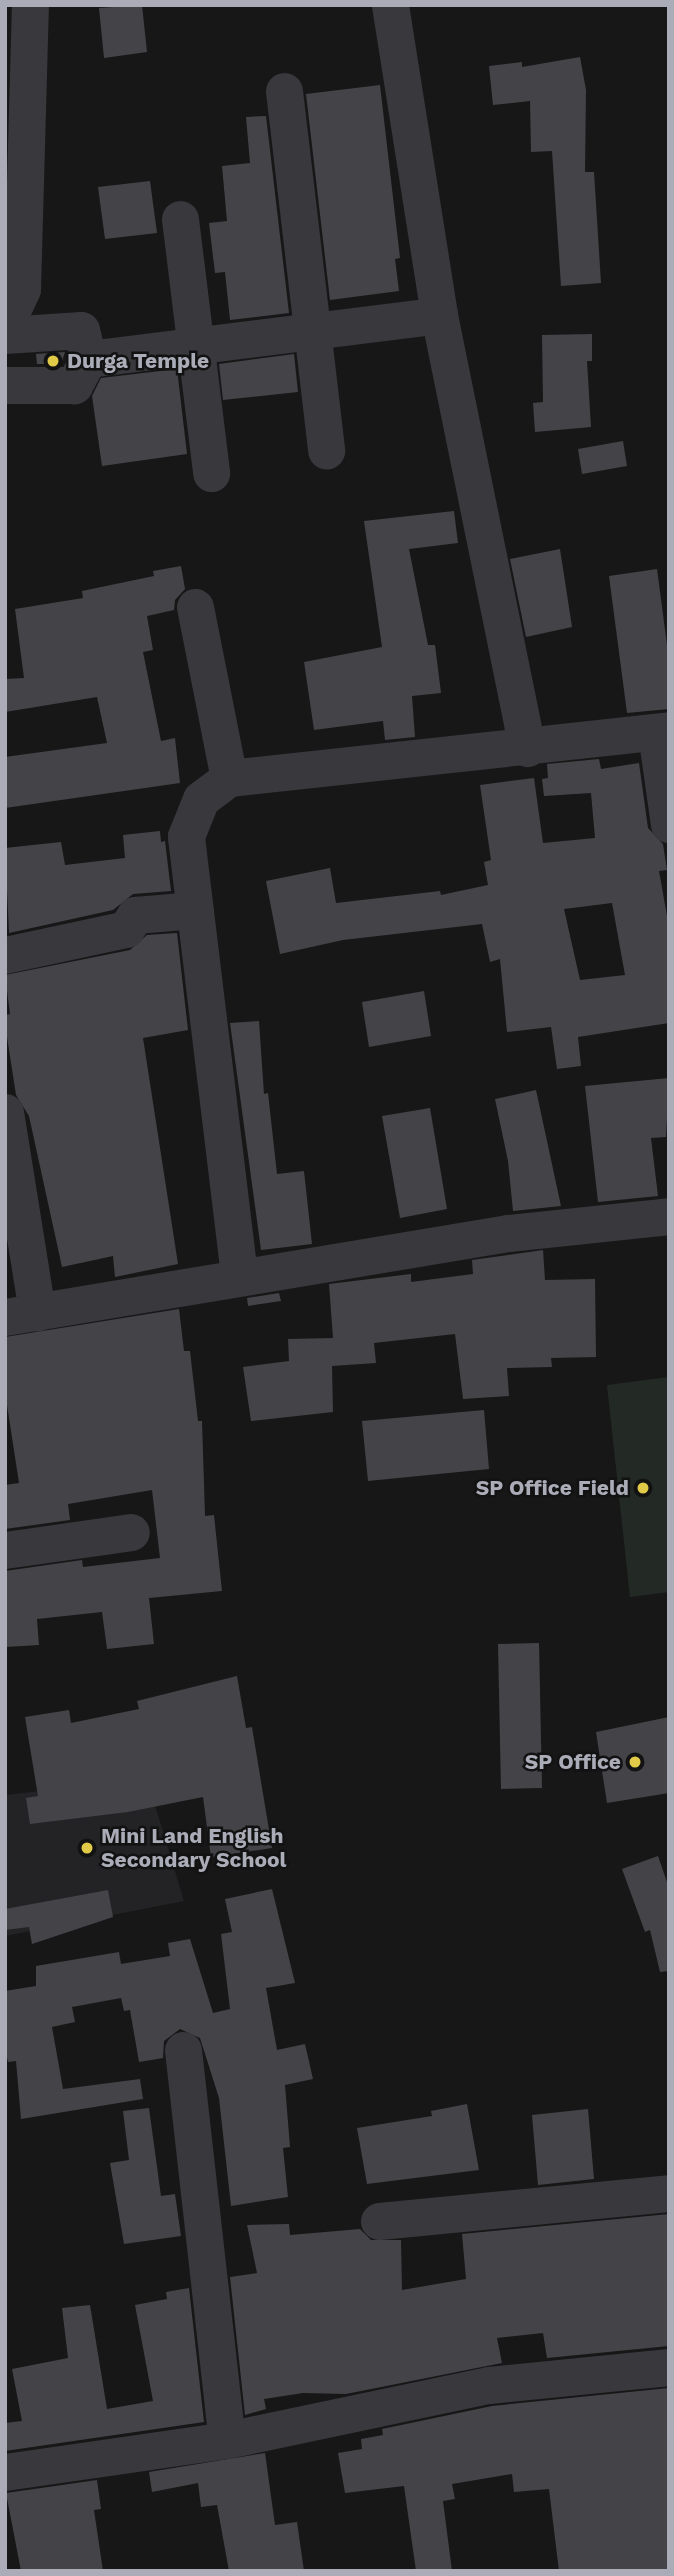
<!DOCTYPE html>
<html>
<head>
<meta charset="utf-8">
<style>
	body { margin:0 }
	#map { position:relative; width:674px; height:2576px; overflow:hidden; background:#171718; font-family:"Work Sans",sans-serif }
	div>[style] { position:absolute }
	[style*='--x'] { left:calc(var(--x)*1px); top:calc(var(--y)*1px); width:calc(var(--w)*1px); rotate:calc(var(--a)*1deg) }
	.built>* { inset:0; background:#232325 }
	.green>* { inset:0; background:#232a25 }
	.building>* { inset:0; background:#444448 }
	.minor>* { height:37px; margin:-18.5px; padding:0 18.5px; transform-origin:18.5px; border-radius:18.5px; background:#38383d }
	.dots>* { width:19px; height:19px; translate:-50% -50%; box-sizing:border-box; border:4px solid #121213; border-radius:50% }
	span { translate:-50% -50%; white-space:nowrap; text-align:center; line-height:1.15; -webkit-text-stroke:5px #121213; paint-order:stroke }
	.poi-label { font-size:21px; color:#aaacb7; font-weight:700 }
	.left { translate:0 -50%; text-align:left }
	.right { translate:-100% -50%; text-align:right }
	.frame { position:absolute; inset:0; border:7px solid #aaacb7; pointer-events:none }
</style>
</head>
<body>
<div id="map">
	<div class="built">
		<i style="clip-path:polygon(147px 1779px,184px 1901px,5px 1936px,5px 1795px)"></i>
	</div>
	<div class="green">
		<i style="clip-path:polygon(669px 1377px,669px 1592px,630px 1597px,607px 1385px)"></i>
	</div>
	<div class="building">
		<i style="clip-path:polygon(142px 5px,147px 52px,104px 58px,99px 8px)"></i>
		<i style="clip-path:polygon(580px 57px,586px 90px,585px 172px,594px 172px,601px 283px,561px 286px,552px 151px,531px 152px,530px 101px,493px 105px,489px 66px,522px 62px,522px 67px)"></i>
		<i style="clip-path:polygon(380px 85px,400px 258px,395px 259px,399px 291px,330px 300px,306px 94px)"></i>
		<i style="clip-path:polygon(266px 116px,289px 313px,230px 320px,225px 272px,215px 273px,209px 223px,227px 221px,222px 166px,250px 163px,246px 117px)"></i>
		<i style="clip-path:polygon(150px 181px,157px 233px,105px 239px,98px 187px)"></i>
		<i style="clip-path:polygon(592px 334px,592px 361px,587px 361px,591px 427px,535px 432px,533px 403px,543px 402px,542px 335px)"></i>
		<i style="clip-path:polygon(65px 352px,61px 364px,37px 364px,36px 354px)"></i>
		<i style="clip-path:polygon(294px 354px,298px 392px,223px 400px,219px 364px)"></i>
		<i style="clip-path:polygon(177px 369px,187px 454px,102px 466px,92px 396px,101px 378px)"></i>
		<i style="clip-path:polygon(623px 441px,627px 466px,582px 474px,578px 449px)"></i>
		<i style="clip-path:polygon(454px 511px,458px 543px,409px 549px,428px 645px,435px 645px,441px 693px,412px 696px,415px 737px,385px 740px,383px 721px,314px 730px,304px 662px,382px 647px,364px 521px)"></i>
		<i style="clip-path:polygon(560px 549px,572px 627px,526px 637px,510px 559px)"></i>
		<i style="clip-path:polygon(181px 566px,185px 589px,175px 600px,174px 610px,147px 616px,153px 650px,143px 652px,161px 741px,175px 738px,180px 783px,5px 808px,5px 757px,107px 743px,97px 697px,5px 712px,5px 679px,24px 678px,15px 609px,83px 598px,82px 591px,154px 576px,153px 571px)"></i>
		<i style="clip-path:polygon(657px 569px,669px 660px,669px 709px,627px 713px,609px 576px)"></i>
		<i style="clip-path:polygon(evenodd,599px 759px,601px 769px,639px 763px,648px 828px,663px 844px,667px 870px,659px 871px,669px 927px,669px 1023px,578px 1037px,581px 1066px,557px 1069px,551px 1027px,507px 1032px,500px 959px,490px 962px,482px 924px,343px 940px,280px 954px,266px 881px,330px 868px,336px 903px,440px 891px,441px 895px,488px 885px,484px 862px,491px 860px,480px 785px,534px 778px,543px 843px,595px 838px,591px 793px,544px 796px,542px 779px,548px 778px,547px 764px,599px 759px,612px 903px,625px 975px,580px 980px,564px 909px,612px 903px)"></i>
		<i style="clip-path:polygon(160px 831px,161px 842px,165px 841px,171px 891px,133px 894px,113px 910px,9px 933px,5px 848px,61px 842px,65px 865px,125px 858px,123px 835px)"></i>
		<i style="clip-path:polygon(177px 933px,188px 1030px,143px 1038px,178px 1264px,115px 1277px,113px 1256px,62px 1267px,29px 1116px,16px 1095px,5px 1024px,5px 1015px,10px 1014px,5px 975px,130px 950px,147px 935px)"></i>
		<i style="clip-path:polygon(424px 991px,431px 1036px,369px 1047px,362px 1002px)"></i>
		<i style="clip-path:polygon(259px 1021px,264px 1094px,268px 1093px,277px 1174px,304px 1171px,312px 1244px,261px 1250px,230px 1023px)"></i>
		<i style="clip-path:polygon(669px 1078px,666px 1137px,651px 1138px,658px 1196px,598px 1202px,585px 1086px)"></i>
		<i style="clip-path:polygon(536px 1090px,561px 1206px,513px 1211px,508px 1161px,495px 1099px)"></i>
		<i style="clip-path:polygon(430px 1108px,447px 1209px,400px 1218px,382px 1116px)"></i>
		<i style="clip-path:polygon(543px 1250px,545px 1280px,595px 1279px,596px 1357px,551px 1358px,552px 1367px,507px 1368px,509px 1396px,463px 1399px,455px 1334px,374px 1343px,376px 1363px,332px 1366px,333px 1412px,251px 1421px,243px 1367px,289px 1361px,288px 1339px,333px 1338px,329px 1284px,411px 1274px,411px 1282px,473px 1274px,472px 1260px)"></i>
		<i style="clip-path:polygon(279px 1293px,281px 1301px,248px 1306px,247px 1298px)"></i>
		<i style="clip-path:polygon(179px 1309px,184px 1351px,190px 1351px,198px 1421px,202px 1421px,205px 1516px,214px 1515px,222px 1591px,149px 1598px,154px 1644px,107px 1649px,102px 1612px,37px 1619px,39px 1645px,5px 1647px,5px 1571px,82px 1560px,83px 1567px,160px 1558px,152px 1490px,68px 1504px,70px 1520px,5px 1529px,5px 1485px,19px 1483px,5px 1392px,5px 1337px)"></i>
		<i style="clip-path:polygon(484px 1410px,489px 1469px,368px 1481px,362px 1421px)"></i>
		<i style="clip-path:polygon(539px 1643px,542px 1788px,501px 1789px,498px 1644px)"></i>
		<i style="clip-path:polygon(237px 1676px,246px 1728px,252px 1727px,272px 1848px,211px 1857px,203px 1797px,128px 1812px,30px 1824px,26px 1798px,38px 1796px,25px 1717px,69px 1710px,71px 1723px,139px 1709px,137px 1701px)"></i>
		<i style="clip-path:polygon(669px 1717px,669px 1793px,607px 1803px,596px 1732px)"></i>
		<i style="clip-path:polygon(658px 1856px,669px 1888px,669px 1971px,660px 1972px,650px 1930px,645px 1932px,622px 1869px)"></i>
		<i style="clip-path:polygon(272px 1889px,295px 1983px,266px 1988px,277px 2050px,305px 2044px,313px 2079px,285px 2085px,290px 2147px,283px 2148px,288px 2197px,231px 2206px,219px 2098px,200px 2038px,180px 2029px,164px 2041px,163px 2058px,139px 2062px,130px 2010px,124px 2011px,121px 1998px,72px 2007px,75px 2022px,52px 2027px,63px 2089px,140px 2079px,143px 2099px,21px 2119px,16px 2061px,8px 2062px,5px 2048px,5px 1991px,36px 1986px,36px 1966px,119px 1952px,121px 1964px,170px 1956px,168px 1943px,190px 1939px,213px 2013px,230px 2009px,221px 1934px,232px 1932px,225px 1899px)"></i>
		<i style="clip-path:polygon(108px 1890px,113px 1917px,32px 1944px,29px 1927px,5px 1930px,5px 1909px)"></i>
		<i style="clip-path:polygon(467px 2104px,479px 2170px,367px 2184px,357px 2128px,432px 2116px,431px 2111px)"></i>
		<i style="clip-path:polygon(149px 2108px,161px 2196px,175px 2194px,181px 2236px,124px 2244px,110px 2163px,129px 2160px,123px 2111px)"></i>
		<i style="clip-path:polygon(588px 2109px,594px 2179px,538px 2185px,532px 2115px)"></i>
		<i style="clip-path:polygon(669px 2214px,669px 2346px,547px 2358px,543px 2333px,497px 2338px,502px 2363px,346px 2394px,303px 2393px,264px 2399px,266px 2409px,245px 2415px,230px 2277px,257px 2273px,247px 2225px,289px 2224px,290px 2235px,360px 2229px,371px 2240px,401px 2240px,402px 2290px,466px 2279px,462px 2234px)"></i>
		<i style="clip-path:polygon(189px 2288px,204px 2422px,5px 2451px,5px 2423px,22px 2421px,12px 2369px,68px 2358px,62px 2308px,90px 2305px,107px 2409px,153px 2401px,135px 2305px,167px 2299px,166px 2292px)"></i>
		<i style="clip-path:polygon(669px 2388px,669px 2571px,559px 2571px,549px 2489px,514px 2492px,512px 2474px,452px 2484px,455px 2499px,443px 2501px,452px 2571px,416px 2571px,404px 2486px,345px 2493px,338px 2453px,362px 2449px,361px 2439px,383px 2435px,382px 2429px,492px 2406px)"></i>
		<i style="clip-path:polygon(265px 2453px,275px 2525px,297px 2522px,304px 2571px,229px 2571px,217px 2505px,201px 2507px,198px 2483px,152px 2492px,149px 2472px)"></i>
		<i style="clip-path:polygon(97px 2480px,101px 2509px,94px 2510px,103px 2571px,21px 2571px,6px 2493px)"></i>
	</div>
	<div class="minor">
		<i style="--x:390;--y:5;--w:314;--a:81"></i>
		<i style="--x:439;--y:315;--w:442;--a:78.5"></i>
		<i style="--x:284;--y:91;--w:362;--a:83.3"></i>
		<i style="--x:180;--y:219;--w:256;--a:83"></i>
		<i style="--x:5;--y:326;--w:41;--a:-65.3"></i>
		<i style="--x:22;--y:289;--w:284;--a:-88.4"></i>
		<i style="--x:5;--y:335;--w:76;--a:-3.8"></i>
		<i style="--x:81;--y:330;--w:30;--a:76"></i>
		<i style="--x:88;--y:359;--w:30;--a:118"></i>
		<i style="--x:74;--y:385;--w:69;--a:180"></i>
		<i style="--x:88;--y:359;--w:354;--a:-7.1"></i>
		<i style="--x:195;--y:607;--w:174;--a:78.8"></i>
		<i style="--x:656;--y:733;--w:92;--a:81.9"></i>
		<i style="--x:5;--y:955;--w:124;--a:-12.1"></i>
		<i style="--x:126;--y:929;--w:17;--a:-57"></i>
		<i style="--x:135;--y:915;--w:60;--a:-4.8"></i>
		<i style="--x:5;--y:1112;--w:203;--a:80.9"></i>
		<i style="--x:239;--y:1275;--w:442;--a:-96.9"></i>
		<i style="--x:186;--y:836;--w:40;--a:-68"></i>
		<i style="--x:201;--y:799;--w:35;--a:-37"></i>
		<i style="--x:229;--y:778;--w:443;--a:-6.2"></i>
		<i style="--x:5;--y:1317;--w:510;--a:-9.48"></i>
		<i style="--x:508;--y:1233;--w:162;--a:-6"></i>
		<i style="--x:5;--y:1550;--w:127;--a:-8.1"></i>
		<i style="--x:183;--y:2050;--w:392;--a:83.6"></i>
		<i style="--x:379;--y:2221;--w:291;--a:-5.5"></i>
		<i style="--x:5;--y:2472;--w:224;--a:-8.2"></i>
		<i style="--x:227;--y:2440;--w:268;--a:-11.9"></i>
		<i style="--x:489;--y:2385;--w:181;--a:-5.7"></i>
	</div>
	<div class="dots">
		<i style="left:53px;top:361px;background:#e1ca47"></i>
		<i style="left:643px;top:1488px;background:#e1ca47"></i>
		<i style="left:635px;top:1762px;background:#e1ca47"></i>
		<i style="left:87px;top:1848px;background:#e1ca47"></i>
	</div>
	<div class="poi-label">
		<span class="left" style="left:67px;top:361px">Durga Temple</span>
		<span class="right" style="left:629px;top:1488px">SP Office Field</span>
		<span class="right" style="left:621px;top:1762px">SP Office</span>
		<span class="left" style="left:101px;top:1848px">Mini Land English<br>Secondary School</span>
	</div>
	<div class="frame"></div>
</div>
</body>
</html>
